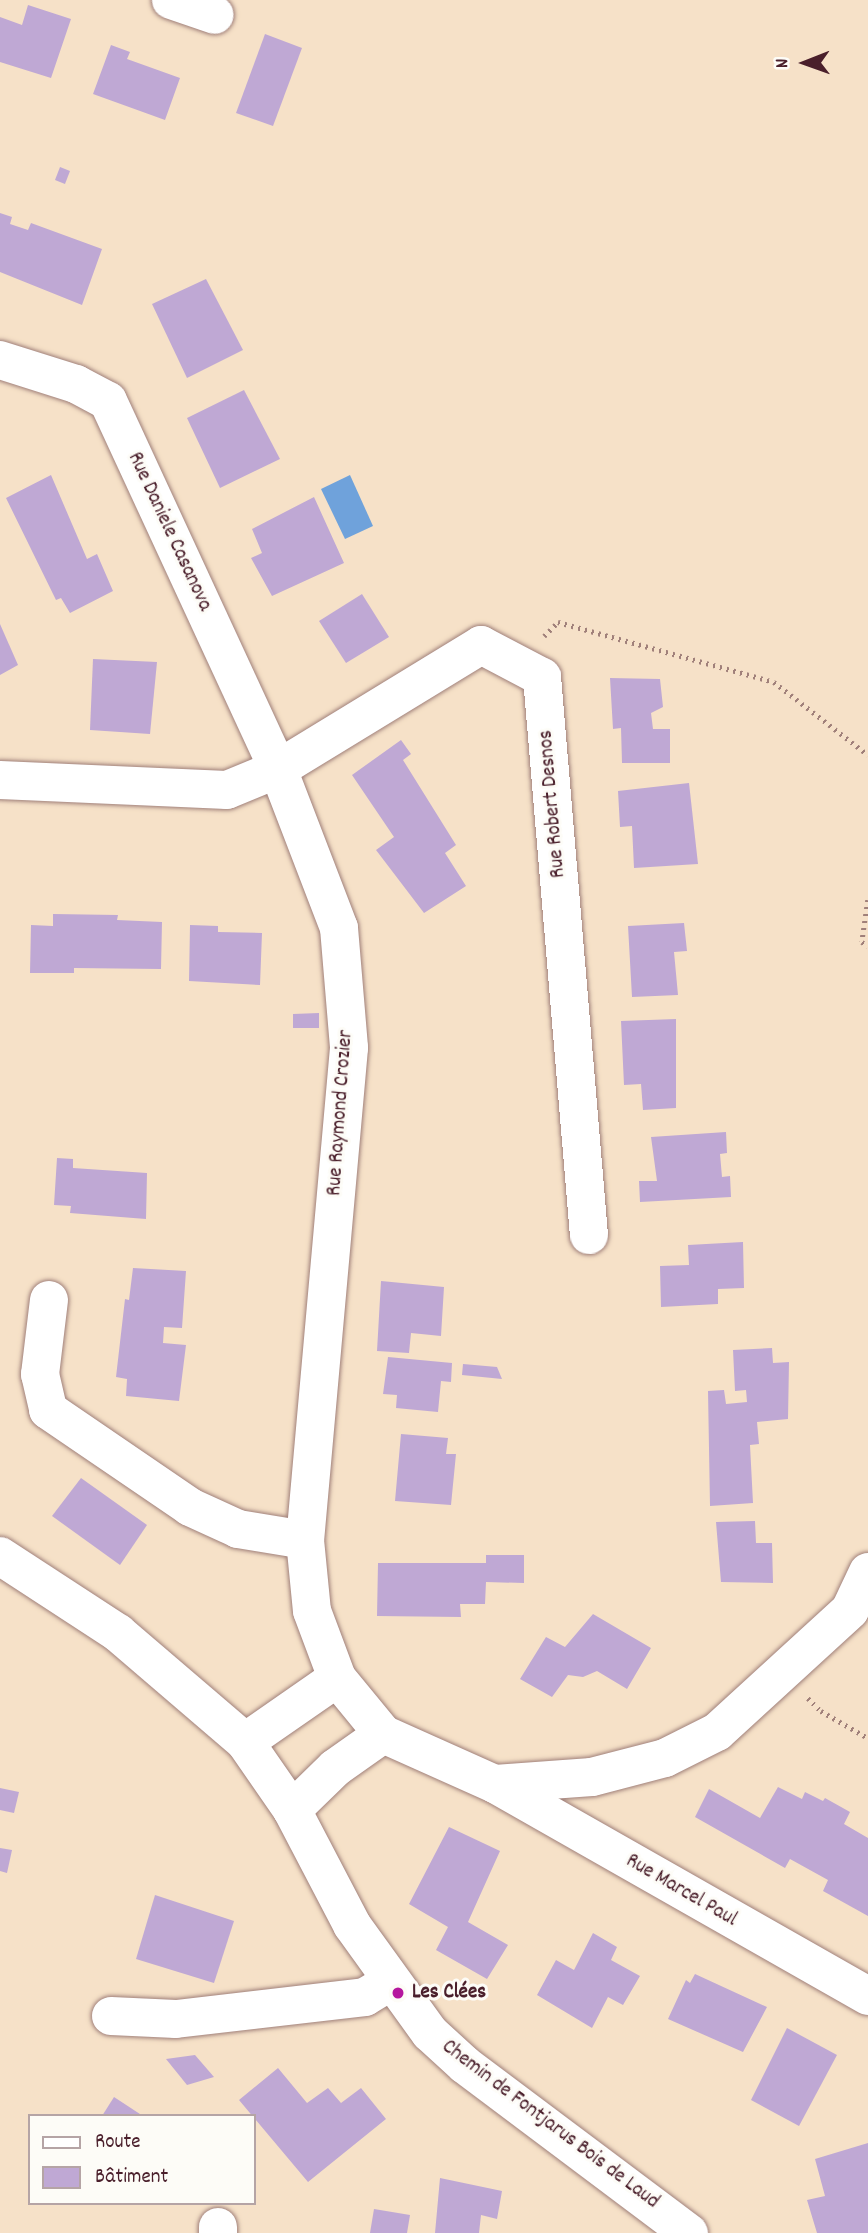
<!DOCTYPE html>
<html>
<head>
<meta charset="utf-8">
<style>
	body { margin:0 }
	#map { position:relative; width:868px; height:2233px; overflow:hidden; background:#f6e1c8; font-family:Dekko,sans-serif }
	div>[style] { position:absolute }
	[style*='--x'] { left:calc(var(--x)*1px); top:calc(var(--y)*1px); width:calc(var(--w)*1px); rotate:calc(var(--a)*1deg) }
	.water>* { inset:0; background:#6fa2db }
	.building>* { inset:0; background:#bfa8d4 }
	.path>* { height:4.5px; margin-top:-2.25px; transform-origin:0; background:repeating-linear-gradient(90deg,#a0807a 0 2px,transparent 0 7px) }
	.roads { filter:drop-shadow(0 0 2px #a0807a) drop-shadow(0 0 2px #a0807a) }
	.minor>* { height:38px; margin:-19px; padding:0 19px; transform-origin:19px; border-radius:19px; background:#fff }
	.dots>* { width:19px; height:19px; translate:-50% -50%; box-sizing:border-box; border:4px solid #fdfcf7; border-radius:50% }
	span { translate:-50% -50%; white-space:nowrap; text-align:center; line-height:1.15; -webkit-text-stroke:6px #fdfcf7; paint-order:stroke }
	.street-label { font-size:21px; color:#4a1f2b }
	.poi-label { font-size:21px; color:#4a1f2b; font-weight:700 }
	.left { translate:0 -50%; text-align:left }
	.legend { position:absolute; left:28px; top:2114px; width:228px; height:91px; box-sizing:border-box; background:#fdfcf7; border:2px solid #b5a4a5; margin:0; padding:9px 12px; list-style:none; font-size:21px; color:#4a1f2b }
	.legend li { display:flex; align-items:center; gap:14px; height:35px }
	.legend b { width:35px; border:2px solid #b5a4a5 }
	.north { position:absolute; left:770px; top:28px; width:70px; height:70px; -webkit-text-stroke:5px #fdfcf7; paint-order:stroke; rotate:269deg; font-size:19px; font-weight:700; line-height:28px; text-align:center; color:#4a1f2b }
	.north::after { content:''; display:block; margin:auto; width:24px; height:32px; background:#4a1f2b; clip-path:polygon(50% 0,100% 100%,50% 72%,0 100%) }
</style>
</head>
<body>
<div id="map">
	<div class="water">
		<i style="clip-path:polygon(350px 475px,373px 526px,345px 539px,321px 489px)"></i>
	</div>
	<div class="building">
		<i style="clip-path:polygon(28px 5px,71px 19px,51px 78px,0 62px,0 17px,22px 25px)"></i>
		<i style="clip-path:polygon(265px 34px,302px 48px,273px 126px,236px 113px)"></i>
		<i style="clip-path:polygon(111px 45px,130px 52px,127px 59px,180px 78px,165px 120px,93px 94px)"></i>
		<i style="clip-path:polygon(60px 167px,70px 171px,65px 184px,55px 180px)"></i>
		<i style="clip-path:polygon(0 213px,12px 217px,10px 224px,28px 230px,31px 223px,102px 249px,82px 305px,0 272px)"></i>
		<i style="clip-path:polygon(206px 279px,243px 350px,187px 378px,152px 304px)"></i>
		<i style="clip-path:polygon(244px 390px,280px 459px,220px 488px,187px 418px)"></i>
		<i style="clip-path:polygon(51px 475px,87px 559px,97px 554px,113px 591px,70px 613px,61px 598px,56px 600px,6px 498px)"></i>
		<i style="clip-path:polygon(314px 497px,344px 563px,272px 596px,251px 558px,262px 553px,252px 529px)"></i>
		<i style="clip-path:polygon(362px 594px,389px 637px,346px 663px,319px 621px)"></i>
		<i style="clip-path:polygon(0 624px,18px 665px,0 675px)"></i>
		<i style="clip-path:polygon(93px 659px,157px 662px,150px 734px,90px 730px)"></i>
		<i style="clip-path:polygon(610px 678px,660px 679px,663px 707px,651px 713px,653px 729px,670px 729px,670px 763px,622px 763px,621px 728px,613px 729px)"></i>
		<i style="clip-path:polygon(401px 740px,411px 754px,403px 760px,456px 845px,445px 853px,466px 886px,424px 913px,376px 850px,394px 837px,352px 775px)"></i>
		<i style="clip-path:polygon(689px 783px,698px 864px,634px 868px,632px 826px,620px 827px,618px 791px)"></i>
		<i style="clip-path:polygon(53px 914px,118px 915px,117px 920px,162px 922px,161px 969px,74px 968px,74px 973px,30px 973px,31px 925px,53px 926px)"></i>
		<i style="clip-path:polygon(684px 923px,687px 951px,674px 952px,678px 995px,632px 997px,628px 926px)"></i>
		<i style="clip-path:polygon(190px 925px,218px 926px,218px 932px,262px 933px,260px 985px,189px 981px)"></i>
		<i style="clip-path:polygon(319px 1013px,319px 1028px,293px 1028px,293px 1014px)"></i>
		<i style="clip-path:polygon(676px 1019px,676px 1108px,643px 1110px,641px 1084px,624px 1085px,621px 1021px)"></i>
		<i style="clip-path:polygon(726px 1132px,727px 1153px,720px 1154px,722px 1177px,730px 1176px,731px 1197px,640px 1202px,639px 1181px,657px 1181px,651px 1137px)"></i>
		<i style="clip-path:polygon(57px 1158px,73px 1159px,73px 1168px,147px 1173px,146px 1219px,70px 1213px,71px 1206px,54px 1205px)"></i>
		<i style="clip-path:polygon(743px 1242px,744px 1288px,718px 1289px,718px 1304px,661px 1307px,660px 1266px,689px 1265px,688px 1245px)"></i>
		<i style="clip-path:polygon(133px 1268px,186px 1271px,182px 1328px,164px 1327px,163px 1343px,186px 1345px,179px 1401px,126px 1396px,127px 1379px,116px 1377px,125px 1299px,129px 1300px)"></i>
		<i style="clip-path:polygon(381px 1281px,444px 1287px,441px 1336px,411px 1333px,409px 1353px,377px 1351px)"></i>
		<i style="clip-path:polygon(772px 1348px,773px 1363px,789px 1362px,788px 1419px,757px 1422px,759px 1444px,750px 1445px,753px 1503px,710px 1506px,708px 1391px,724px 1390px,726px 1404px,747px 1402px,746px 1390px,735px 1391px,733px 1350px)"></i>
		<i style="clip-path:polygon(388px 1357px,452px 1363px,451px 1382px,441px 1381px,438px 1412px,396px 1408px,397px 1395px,383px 1394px)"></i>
		<i style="clip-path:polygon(463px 1364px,497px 1367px,502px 1379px,462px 1375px)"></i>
		<i style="clip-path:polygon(401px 1434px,448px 1438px,446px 1454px,456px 1454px,451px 1505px,395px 1501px)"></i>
		<i style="clip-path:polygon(81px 1478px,147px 1525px,120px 1565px,52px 1516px)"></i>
		<i style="clip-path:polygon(755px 1521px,756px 1543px,772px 1543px,773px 1583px,721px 1582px,716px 1522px)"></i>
		<i style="clip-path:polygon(486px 1555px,524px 1555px,524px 1583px,486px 1582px,485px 1604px,460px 1604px,461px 1617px,377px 1616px,378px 1563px,486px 1563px)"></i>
		<i style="clip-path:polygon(593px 1614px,651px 1648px,627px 1689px,597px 1671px,583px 1677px,568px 1675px,552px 1697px,520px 1679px,546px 1637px,565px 1647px)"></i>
		<i style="clip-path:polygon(778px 1787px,802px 1799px,805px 1792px,823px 1801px,825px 1798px,850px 1812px,844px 1824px,868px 1838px,868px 1916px,823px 1891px,828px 1880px,790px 1859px,785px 1868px,695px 1817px,709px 1789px,760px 1818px)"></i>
		<i style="clip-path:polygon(0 1788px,19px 1792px,14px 1813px,0 1810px)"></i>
		<i style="clip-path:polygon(449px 1827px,500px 1851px,468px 1922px,508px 1945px,487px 1979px,436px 1950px,448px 1927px,409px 1904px)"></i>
		<i style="clip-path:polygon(0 1848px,12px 1850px,7px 1873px,0 1871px)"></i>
		<i style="clip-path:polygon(155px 1895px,234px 1921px,214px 1983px,136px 1959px)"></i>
		<i style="clip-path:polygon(593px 1933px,617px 1947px,611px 1960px,640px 1976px,623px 2005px,608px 1997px,592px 2028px,537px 1995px,556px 1960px,574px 1970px)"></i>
		<i style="clip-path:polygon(695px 1974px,767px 2007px,743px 2052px,668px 2019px,686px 1980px,690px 1983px)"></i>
		<i style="clip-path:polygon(787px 2028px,837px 2055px,799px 2126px,751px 2100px)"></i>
		<i style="clip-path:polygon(195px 2055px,214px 2077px,187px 2085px,166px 2059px)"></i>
		<i style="clip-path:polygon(278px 2068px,307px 2103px,328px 2088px,341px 2103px,361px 2088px,386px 2119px,308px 2182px,239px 2100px)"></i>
		<i style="clip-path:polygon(114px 2097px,143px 2116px,102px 2116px)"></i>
		<i style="clip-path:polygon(868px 2143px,868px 2233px,817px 2233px,807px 2200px,825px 2196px,815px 2159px)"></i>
		<i style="clip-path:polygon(440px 2178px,502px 2191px,497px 2219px,481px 2215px,479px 2233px,435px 2233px)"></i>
		<i style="clip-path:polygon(374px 2209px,410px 2215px,407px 2233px,370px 2233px)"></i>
	</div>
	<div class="path">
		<i style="--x:544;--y:636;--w:20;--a:-45"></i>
		<i style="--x:558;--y:622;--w:224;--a:15.5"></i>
		<i style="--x:774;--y:682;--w:119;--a:37.8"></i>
		<i style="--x:868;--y:900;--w:42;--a:98.1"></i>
		<i style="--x:862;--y:942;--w:7;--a:34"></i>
		<i style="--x:808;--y:1698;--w:18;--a:45"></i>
		<i style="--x:821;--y:1711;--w:54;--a:29.9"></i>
	</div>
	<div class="roads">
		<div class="minor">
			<i style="--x:171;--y:0;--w:46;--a:18.8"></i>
			<i style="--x:0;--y:360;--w:80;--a:17.5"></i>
			<i style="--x:76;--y:384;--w:36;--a:28"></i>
			<i style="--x:108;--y:401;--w:405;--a:65.2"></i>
			<i style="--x:278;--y:769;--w:170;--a:69"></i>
			<i style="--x:339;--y:928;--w:120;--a:85.2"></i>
			<i style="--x:349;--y:1048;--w:494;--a:95.1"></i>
			<i style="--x:305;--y:1540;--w:71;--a:84.4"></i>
			<i style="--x:312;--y:1611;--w:72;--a:69.5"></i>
			<i style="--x:337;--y:1678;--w:72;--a:50.6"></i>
			<i style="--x:383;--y:1734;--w:123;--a:24.1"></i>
			<i style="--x:495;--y:1784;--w:429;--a:29.6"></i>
			<i style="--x:0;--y:780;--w:227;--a:2.5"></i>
			<i style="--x:227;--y:790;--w:55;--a:-22.4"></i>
			<i style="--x:278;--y:769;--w:238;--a:-31.4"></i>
			<i style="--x:481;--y:645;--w:69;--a:27.7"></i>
			<i style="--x:542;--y:677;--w:560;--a:85.19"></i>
			<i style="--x:49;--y:1300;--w:75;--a:96.9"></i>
			<i style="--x:40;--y:1374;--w:37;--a:77"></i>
			<i style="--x:48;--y:1410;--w:172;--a:34.3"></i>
			<i style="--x:190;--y:1507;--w:53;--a:24.6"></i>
			<i style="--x:238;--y:1529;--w:68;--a:9.3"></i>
			<i style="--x:0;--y:1556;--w:141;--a:33.1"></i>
			<i style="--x:118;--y:1633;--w:167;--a:40.6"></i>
			<i style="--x:245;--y:1742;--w:83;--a:55.3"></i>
			<i style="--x:292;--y:1810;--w:130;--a:62.4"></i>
			<i style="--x:352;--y:1925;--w:133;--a:54.2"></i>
			<i style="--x:430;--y:2033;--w:47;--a:42.4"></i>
			<i style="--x:465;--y:2065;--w:280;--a:36.9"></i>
			<i style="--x:245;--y:1742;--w:112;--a:-34.8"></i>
			<i style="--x:495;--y:1784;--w:97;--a:-4.1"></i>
			<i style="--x:592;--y:1777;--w:75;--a:-14.6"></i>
			<i style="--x:665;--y:1758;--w:58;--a:-26.6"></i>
			<i style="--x:717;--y:1732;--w:180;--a:-42.5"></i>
			<i style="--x:850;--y:1610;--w:42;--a:-64.7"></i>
			<i style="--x:292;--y:1810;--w:60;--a:-44.3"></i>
			<i style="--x:335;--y:1768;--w:59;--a:-35.3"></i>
			<i style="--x:111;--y:2016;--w:65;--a:2.6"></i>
			<i style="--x:176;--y:2019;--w:190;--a:-6.6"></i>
			<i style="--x:365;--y:1997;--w:29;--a:-31"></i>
			<i style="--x:218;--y:2233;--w:6;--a:-90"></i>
		</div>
	</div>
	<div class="dots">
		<i style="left:398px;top:1993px;background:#b5179e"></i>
	</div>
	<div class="street-label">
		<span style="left:169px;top:532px;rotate:65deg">Rue Daniele Casanova</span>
		<span style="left:553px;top:804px;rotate:-95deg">Rue Robert Desnos</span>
		<span style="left:341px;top:1113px;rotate:-86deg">Rue Raymond Crozier</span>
		<span style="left:681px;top:1891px;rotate:30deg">Rue Marcel Paul</span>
		<span style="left:550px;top:2125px;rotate:37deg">Chemin de Fontjarus Bois de Laud</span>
	</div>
	<div class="poi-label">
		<span class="left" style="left:412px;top:1993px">Les Clées</span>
	</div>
	<ul class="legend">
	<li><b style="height:9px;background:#fff"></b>Route</li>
	<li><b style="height:19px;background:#bfa8d4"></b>Bâtiment</li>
	</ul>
	<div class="north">N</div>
</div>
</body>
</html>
